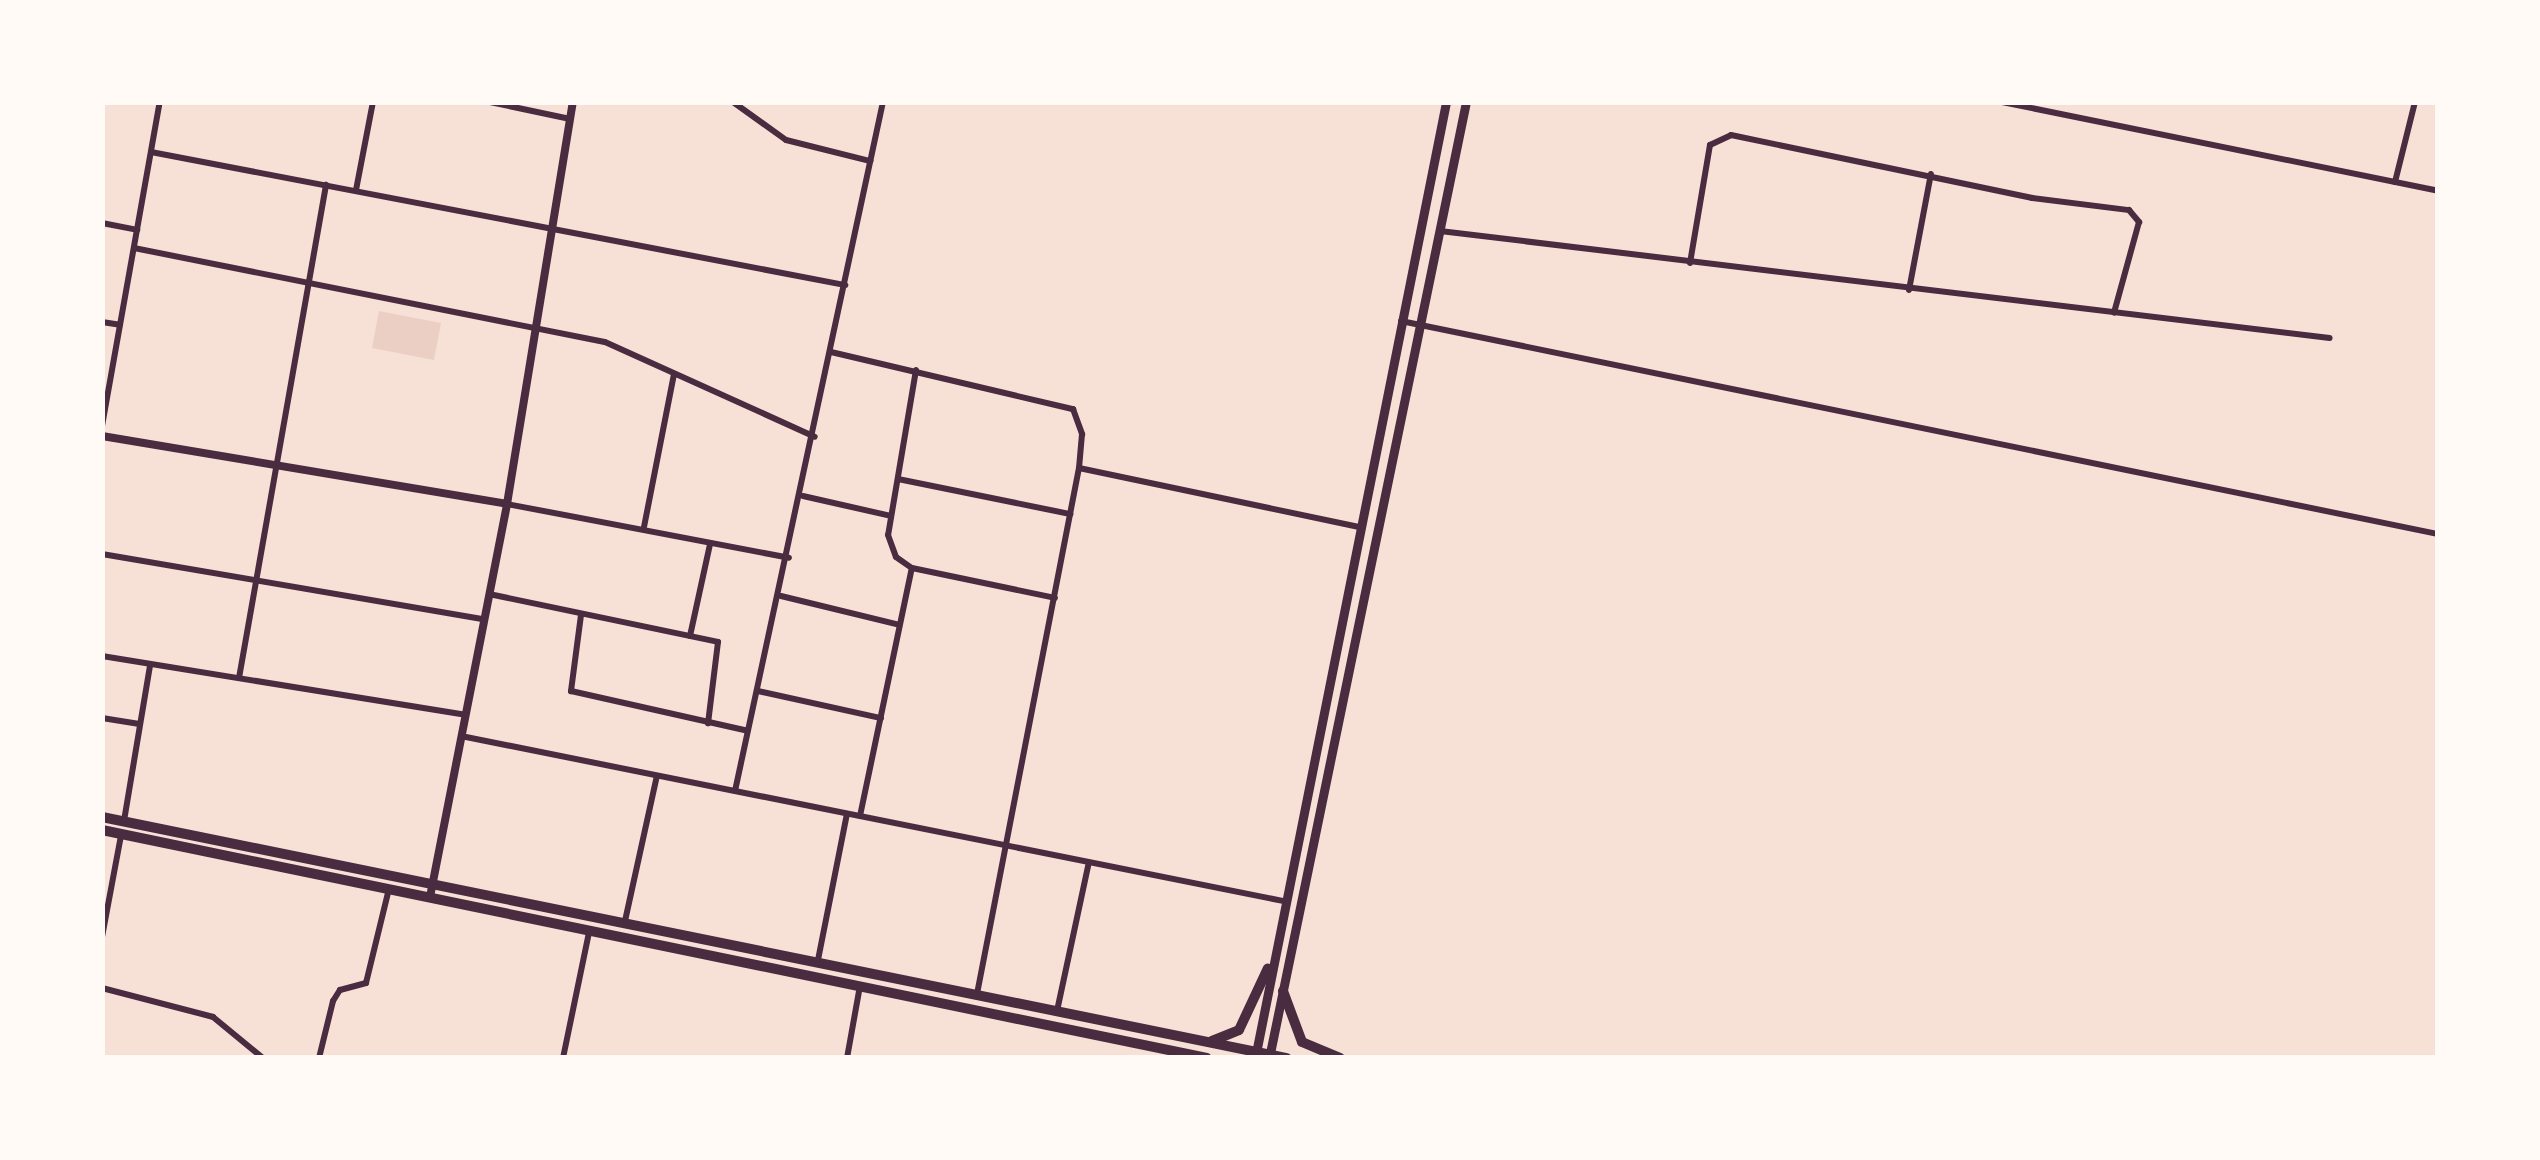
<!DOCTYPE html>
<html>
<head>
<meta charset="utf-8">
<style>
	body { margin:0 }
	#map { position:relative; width:2540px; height:1160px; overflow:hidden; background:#f7e1d7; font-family:Bitter,serif }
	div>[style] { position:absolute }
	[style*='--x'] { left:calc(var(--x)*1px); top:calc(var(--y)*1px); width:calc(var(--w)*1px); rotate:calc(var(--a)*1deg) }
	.green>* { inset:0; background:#ebcfc5 }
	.minor>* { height:6px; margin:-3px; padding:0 3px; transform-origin:3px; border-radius:3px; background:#4a2c40 }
	.tertiary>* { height:8px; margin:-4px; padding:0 4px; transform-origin:4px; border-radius:4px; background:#4a2c40 }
	.primary>* { height:9px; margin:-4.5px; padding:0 4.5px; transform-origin:4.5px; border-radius:4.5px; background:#4a2c40 }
	.trunk>* { height:10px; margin:-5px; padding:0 5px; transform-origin:5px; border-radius:5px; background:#4a2c40 }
	span { translate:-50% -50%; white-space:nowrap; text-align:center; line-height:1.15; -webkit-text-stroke:12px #fffaf5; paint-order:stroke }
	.frame { position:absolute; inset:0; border:105px solid #fffaf5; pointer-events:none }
</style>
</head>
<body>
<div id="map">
	<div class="green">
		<i style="clip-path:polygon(379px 311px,441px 323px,434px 360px,372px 348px)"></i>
	</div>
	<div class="minor">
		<i style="--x:490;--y:102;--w:82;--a:12"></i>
		<i style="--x:733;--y:102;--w:65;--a:35.6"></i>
		<i style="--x:786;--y:140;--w:87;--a:14"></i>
		<i style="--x:2002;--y:102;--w:445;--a:11.5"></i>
		<i style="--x:151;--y:152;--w:707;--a:10.85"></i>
		<i style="--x:2395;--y:182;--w:82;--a:-76"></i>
		<i style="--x:356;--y:190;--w:90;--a:-79.1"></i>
		<i style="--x:102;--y:223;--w:36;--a:11"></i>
		<i style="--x:1440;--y:231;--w:896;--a:6.86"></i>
		<i style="--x:134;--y:248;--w:480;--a:11.3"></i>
		<i style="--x:605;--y:342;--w:230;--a:24.3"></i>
		<i style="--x:1690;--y:263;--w:120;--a:-80.4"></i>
		<i style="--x:1710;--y:145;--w:23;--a:-25"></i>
		<i style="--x:1731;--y:135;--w:308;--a:11.8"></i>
		<i style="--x:2032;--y:198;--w:98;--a:7.1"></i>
		<i style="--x:2129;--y:210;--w:16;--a:50"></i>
		<i style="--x:2139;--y:222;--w:94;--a:105.4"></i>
		<i style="--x:1909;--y:290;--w:118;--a:-79.3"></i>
		<i style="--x:1401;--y:321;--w:1059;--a:11.61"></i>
		<i style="--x:102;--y:322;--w:18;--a:9"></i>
		<i style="--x:831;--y:352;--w:249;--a:13.3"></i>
		<i style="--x:1073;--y:409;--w:27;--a:70"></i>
		<i style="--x:1082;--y:434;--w:34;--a:95"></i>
		<i style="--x:1079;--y:468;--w:285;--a:11.9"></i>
		<i style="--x:916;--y:370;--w:167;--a:99.6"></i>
		<i style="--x:888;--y:535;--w:23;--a:70"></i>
		<i style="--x:896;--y:557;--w:19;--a:35"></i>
		<i style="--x:912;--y:568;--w:146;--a:11.8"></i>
		<i style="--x:102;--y:426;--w:329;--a:-79.9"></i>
		<i style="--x:898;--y:479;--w:176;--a:11.5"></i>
		<i style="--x:803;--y:496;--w:90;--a:12.8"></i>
		<i style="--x:507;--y:504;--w:287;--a:10.8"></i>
		<i style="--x:644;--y:527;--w:156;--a:-78.9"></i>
		<i style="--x:102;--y:554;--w:387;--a:9.7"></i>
		<i style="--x:489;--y:594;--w:234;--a:11.8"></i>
		<i style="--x:718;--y:642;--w:82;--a:97"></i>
		<i style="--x:781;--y:596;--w:122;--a:13.7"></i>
		<i style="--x:581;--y:615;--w:77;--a:97.5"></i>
		<i style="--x:571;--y:691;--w:181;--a:12.7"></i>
		<i style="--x:690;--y:636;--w:94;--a:-77.7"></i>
		<i style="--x:102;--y:656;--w:368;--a:9.2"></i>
		<i style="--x:239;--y:678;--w:501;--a:-79.99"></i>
		<i style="--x:758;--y:691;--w:126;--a:12.4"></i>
		<i style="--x:102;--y:718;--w:38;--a:9"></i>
		<i style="--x:461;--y:736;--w:838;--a:11.35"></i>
		<i style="--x:735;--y:791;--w:705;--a:-77.88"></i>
		<i style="--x:860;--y:816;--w:253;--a:-78.2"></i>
		<i style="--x:124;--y:821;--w:158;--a:-80.5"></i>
		<i style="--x:625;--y:921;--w:148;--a:-77.6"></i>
		<i style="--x:102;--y:937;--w:104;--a:-79.4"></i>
		<i style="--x:818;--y:960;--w:149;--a:-78.8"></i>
		<i style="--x:102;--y:988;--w:115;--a:14.6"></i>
		<i style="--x:213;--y:1017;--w:65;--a:39.4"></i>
		<i style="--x:977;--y:994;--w:536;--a:-79.03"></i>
		<i style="--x:1057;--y:1011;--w:152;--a:-77.9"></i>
		<i style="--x:319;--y:1058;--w:59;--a:-76.2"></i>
		<i style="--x:333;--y:1001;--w:13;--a:-58"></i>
		<i style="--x:340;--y:990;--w:27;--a:-15"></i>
		<i style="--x:366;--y:983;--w:97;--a:-76.3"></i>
		<i style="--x:419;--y:1058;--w:25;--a:0"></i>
		<i style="--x:563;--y:1058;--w:129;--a:-78.3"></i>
		<i style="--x:847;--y:1058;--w:73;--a:-79.8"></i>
	</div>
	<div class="tertiary">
		<i style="--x:102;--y:436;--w:411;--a:9.5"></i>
		<i style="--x:430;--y:897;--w:400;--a:-78.9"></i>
		<i style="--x:507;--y:504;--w:407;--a:-80.7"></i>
	</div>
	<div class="primary">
		<i style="--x:1255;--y:1058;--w:975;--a:-78.7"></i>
		<i style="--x:1269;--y:1058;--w:976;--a:-78.36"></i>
	</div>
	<div class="trunk">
		<i style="--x:102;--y:817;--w:1209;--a:11.5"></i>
		<i style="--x:102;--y:830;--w:1128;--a:11.66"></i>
		<i style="--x:1283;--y:991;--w:54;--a:69.6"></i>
		<i style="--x:1302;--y:1042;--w:41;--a:22.8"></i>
		<i style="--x:1212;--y:1041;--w:29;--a:-22"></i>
		<i style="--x:1239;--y:1030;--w:68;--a:-64.9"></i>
	</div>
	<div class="frame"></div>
</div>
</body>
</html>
